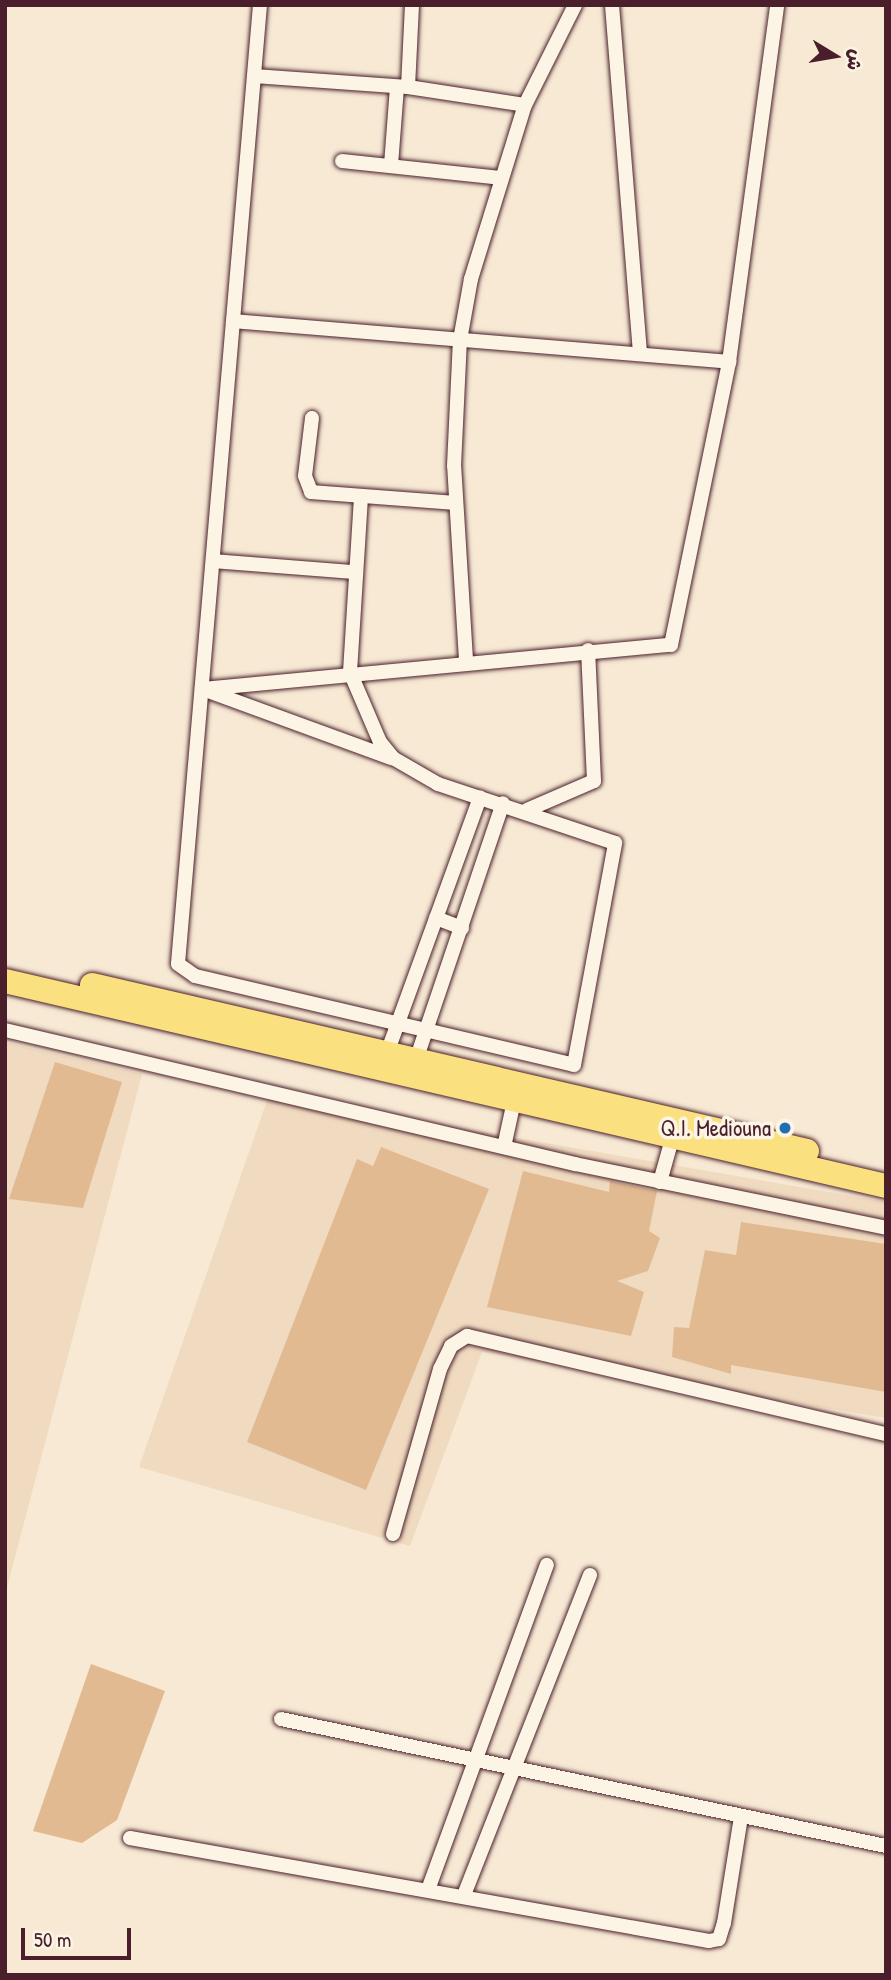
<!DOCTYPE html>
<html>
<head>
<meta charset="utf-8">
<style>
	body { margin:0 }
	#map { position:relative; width:891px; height:1980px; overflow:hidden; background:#f7e9d4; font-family:"Patrick Hand","Playpen Sans Arabic",sans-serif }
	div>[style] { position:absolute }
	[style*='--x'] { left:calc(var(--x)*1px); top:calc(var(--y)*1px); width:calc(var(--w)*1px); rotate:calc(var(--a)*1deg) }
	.built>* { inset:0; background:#f0dbc0 }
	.building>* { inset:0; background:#e1ba92 }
	.roads { filter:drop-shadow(0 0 2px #4a1f2b) drop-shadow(0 0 2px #4a1f2b) }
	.minor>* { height:14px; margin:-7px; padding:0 7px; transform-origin:7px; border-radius:7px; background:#fcf5e5 }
	.trunk>* { height:24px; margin:-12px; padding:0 12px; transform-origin:12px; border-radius:12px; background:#fbe080 }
	.dots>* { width:19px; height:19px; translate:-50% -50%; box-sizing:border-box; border:4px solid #fcf5e5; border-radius:50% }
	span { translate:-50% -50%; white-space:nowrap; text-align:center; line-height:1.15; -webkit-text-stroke:7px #fcf5e5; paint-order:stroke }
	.poi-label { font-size:23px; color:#4a1f2b }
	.right { translate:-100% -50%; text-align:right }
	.frame { position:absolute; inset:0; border:7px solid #4a1f2b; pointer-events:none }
	.north { position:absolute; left:800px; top:21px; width:70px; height:70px; -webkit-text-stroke:5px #fcf5e5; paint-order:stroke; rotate:101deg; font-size:19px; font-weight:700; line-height:28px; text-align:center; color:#4a1f2b }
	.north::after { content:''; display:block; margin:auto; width:24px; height:32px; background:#4a1f2b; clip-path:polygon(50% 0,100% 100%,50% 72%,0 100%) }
	.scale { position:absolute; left:21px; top:1928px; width:110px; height:32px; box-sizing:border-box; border:4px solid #4a1f2b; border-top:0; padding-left:9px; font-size:21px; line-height:24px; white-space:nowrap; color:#4a1f2b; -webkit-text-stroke:5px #fcf5e5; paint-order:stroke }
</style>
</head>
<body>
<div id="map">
	<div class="built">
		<i style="clip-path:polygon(5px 1042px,142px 1074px,5px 1595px)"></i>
		<i style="clip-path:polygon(269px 1095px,886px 1202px,886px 1418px,482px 1352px,410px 1546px,139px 1467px)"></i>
	</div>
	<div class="building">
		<i style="clip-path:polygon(55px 1062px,122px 1082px,83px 1208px,9px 1199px)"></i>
		<i style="clip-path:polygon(381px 1147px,489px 1189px,366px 1490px,247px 1442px,357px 1159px,373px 1166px)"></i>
		<i style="clip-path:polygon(523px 1171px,609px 1192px,610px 1181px,657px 1191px,649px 1231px,660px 1238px,648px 1271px,617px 1281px,644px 1292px,631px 1336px,487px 1307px)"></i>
		<i style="clip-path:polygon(741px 1222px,886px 1244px,886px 1392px,731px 1365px,731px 1374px,672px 1357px,674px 1327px,689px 1328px,705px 1250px,736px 1255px)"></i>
		<i style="clip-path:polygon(91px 1664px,165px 1691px,117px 1820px,82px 1843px,33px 1831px)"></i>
	</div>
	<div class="roads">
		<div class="minor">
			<i style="--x:260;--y:5;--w:962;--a:94.89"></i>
			<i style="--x:178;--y:964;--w:21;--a:35"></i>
			<i style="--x:195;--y:976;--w:389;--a:13.2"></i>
			<i style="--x:574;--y:1065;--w:226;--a:-79.5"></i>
			<i style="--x:615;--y:843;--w:187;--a:-161.6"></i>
			<i style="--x:438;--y:784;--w:52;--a:-150"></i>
			<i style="--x:393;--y:758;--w:21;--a:-129"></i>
			<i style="--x:380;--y:742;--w:76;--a:-113.2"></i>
			<i style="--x:350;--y:672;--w:175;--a:-86.4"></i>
			<i style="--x:612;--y:5;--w:350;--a:85.4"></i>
			<i style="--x:254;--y:76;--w:154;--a:4.1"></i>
			<i style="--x:408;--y:87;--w:118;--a:8.7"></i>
			<i style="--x:408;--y:87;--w:82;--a:-87.2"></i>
			<i style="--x:342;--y:161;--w:159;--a:6.1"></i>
			<i style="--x:391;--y:165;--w:78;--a:-85.6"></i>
			<i style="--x:233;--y:321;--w:498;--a:4.7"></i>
			<i style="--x:312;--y:418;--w:58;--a:96.9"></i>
			<i style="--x:305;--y:476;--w:17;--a:69"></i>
			<i style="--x:311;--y:492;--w:145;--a:4.3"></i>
			<i style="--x:213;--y:561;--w:141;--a:4.5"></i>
			<i style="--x:466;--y:660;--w:194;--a:-93.5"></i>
			<i style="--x:454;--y:466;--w:126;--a:-87.3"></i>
			<i style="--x:460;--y:340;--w:62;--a:-79.8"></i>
			<i style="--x:471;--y:279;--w:182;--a:-72.8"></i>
			<i style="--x:525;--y:105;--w:112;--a:-63.4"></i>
			<i style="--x:391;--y:758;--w:201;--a:-159.9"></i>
			<i style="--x:202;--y:689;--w:471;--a:-5.4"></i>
			<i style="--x:671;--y:645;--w:289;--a:-78.4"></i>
			<i style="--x:729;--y:362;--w:360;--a:-82.3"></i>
			<i style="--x:527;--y:810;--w:73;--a:-23.4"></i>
			<i style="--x:594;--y:781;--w:131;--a:-92.6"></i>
			<i style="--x:436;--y:918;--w:28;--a:21"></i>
			<i style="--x:5;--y:1030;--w:586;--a:13.23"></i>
			<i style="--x:575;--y:1164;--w:318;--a:11.6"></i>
			<i style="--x:387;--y:1053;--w:272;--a:-70"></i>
			<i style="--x:416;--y:1060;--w:271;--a:-71.3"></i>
			<i style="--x:504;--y:1147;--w:47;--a:-77.7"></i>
			<i style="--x:660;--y:1182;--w:45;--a:-74.4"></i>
			<i style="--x:393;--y:1534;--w:172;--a:-74.1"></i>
			<i style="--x:440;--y:1369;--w:25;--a:-64"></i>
			<i style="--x:451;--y:1346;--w:19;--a:-32"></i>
			<i style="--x:467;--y:1336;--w:430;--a:13.2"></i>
			<i style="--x:281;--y:1719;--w:618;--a:11.86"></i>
			<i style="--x:130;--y:1838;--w:588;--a:10.09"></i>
			<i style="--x:709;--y:1941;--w:10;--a:-11"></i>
			<i style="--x:719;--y:1939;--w:17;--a:-73"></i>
			<i style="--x:724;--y:1923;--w:107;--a:-80.9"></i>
			<i style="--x:429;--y:1887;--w:343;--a:-69.9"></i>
			<i style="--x:464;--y:1895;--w:344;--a:-68.5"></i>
		</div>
		<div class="trunk">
			<i style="--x:5;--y:981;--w:905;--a:13.1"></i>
			<i style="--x:92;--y:985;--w:734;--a:13.07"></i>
		</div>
	</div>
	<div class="dots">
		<i style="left:785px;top:1128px;background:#1f6fb2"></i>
	</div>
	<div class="poi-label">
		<span class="right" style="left:771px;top:1128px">Q.I. Mediouna</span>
	</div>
	<div class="frame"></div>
	<div class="north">ش</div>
	<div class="scale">50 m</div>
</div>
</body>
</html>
